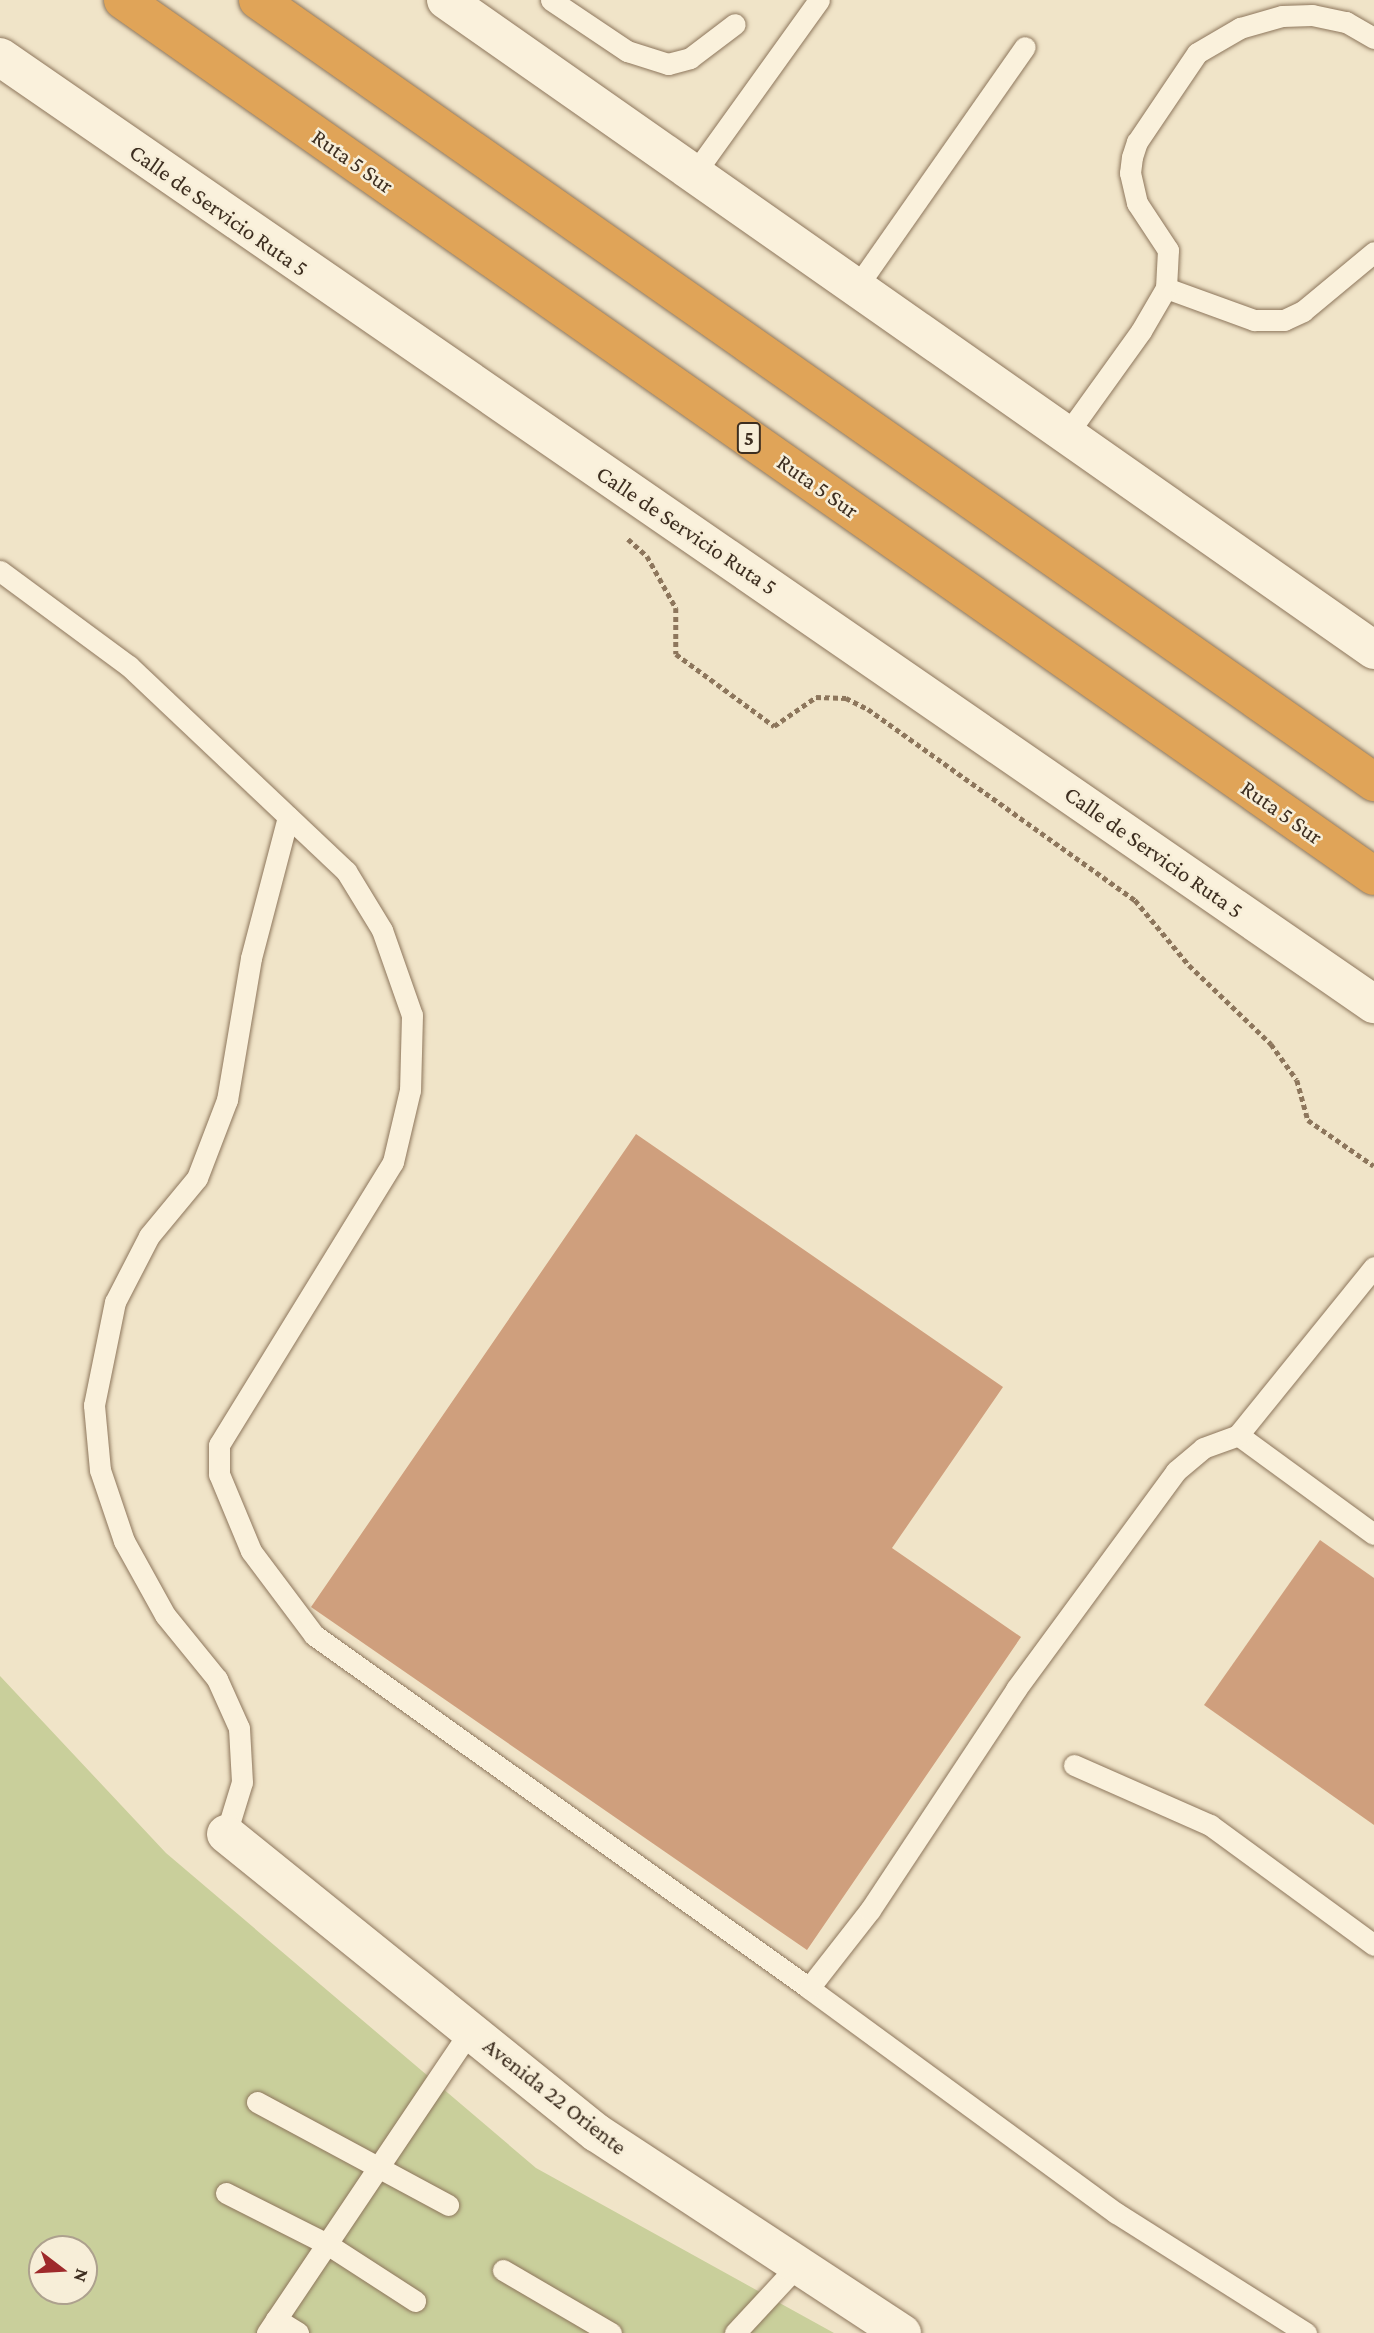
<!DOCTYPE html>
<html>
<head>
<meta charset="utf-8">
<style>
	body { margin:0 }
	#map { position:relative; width:1374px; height:2333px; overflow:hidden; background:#f0e4c8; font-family:"Crimson Pro",serif }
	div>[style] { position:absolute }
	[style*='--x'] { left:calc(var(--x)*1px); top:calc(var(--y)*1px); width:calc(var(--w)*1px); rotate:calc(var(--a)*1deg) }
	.green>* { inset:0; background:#c9cf9b }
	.building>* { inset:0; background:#cf9f7d }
	.path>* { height:4.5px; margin-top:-2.25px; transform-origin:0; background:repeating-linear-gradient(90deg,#8d765c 0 5px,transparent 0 8.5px) }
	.roads { filter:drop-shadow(0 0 2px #8d765c) drop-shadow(0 0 2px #8d765c) }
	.lane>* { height:21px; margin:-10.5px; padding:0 10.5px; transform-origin:10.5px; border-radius:10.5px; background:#faf1dc }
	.street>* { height:38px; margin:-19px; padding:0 19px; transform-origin:19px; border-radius:19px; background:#faf1dc }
	.secondary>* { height:38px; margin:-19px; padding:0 19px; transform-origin:19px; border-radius:19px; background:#faf1dc }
	.highway>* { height:38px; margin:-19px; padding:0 19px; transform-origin:19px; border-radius:19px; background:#e0a458 }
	span { translate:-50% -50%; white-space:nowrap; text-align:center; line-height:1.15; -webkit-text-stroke:5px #f7eed8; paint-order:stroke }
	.shield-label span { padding:2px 5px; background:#f7eed8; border:2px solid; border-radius:5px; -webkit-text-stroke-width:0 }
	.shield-label { font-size:21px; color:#3d2e20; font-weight:700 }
	.street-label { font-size:23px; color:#3d2e20 }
	.north { position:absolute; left:28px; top:2235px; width:70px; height:70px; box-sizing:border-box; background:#f7eed8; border:2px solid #ada18e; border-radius:50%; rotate:107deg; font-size:19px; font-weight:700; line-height:28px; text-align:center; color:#3d2e20 }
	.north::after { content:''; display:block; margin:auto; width:24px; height:32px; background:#9e2a2b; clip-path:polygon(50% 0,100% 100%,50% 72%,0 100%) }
</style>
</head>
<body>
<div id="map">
	<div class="green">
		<i style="clip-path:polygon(evenodd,0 1676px,166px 1853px,536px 2168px,834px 2333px,0 2333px,0 1676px,42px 2249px,84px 2249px,84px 2291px,42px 2291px,42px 2249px)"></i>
	</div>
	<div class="building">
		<i style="clip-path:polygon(636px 1134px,1003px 1387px,892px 1548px,1021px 1637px,807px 1950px,311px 1607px)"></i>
		<i style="clip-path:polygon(1320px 1540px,1374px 1578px,1374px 1825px,1204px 1705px)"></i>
	</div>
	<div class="path">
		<i style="--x:628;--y:539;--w:25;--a:42"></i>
		<i style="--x:647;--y:556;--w:60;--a:60.9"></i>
		<i style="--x:676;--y:608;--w:46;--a:90"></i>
		<i style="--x:676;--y:654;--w:122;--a:36.3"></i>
		<i style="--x:774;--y:726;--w:51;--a:-34.6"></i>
		<i style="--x:816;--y:697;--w:30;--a:2"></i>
		<i style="--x:846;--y:698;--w:25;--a:27"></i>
		<i style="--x:868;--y:709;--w:328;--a:35.6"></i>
		<i style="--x:1135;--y:900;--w:85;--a:50.3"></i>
		<i style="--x:1189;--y:965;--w:114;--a:43.9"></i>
		<i style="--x:1271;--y:1044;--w:44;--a:54.2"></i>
		<i style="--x:1297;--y:1080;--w:41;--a:74.6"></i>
		<i style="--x:1308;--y:1120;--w:80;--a:34.9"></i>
	</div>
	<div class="roads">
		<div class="lane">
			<i style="--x:551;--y:0;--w:92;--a:33.9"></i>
			<i style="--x:627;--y:51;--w:43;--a:17.6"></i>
			<i style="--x:668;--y:64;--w:23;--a:-15"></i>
			<i style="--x:690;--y:58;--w:56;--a:-37.1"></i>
			<i style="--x:694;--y:174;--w:214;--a:-54.3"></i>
			<i style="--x:856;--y:288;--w:294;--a:-55"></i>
			<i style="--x:1166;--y:288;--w:94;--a:20"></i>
			<i style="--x:1254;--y:320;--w:30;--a:0"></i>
			<i style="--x:1284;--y:320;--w:21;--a:-25"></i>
			<i style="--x:1303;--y:311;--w:92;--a:-39.7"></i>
			<i style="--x:1067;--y:434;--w:127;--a:-54.3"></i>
			<i style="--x:1141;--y:331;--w:50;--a:-59.8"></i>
			<i style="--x:1166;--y:288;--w:38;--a:-87"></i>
			<i style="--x:1168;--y:250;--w:56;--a:-123.4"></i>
			<i style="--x:1137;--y:203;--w:31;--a:-103"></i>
			<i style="--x:1130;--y:173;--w:16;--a:-83"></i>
			<i style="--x:1132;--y:157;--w:16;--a:-72"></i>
			<i style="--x:1137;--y:142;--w:107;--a:-56"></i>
			<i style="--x:1197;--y:53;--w:50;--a:-30.2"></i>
			<i style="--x:1240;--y:28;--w:44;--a:-15.9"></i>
			<i style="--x:1282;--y:16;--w:30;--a:-2"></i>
			<i style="--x:1312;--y:15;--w:35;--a:12"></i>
			<i style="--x:1346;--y:22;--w:32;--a:30"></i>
			<i style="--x:0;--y:571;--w:160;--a:36.4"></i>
			<i style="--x:129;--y:666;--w:299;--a:43.4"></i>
			<i style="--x:346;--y:871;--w:69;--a:58.6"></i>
			<i style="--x:382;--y:930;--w:90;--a:70.6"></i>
			<i style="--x:412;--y:1015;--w:75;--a:91.5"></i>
			<i style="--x:410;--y:1090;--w:74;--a:103.3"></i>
			<i style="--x:393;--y:1162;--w:332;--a:121.6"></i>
			<i style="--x:219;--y:1445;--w:29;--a:90"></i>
			<i style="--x:219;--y:1474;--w:83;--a:67.4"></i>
			<i style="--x:251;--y:1551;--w:105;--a:53.1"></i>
			<i style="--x:314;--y:1635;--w:608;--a:35.49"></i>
			<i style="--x:1238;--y:1435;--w:168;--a:36.1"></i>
			<i style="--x:1074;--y:1765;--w:149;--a:23.8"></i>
			<i style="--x:1210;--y:1825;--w:203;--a:36.2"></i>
			<i style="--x:226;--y:1834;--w:54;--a:-72.9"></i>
			<i style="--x:242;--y:1782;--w:54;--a:-93.2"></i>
			<i style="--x:239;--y:1728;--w:54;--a:-114.2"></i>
			<i style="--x:217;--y:1679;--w:82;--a:-129.1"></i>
			<i style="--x:165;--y:1615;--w:85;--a:-119"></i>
			<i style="--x:124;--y:1541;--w:75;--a:-108.7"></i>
			<i style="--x:100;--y:1470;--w:65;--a:-95.3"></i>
			<i style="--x:94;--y:1405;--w:105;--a:-78.5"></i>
			<i style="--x:115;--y:1302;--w:74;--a:-62.7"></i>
			<i style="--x:149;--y:1236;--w:75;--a:-50.4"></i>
			<i style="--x:197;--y:1178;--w:84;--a:-69"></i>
			<i style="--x:227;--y:1100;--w:144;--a:-80.4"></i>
			<i style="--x:251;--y:958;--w:146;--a:-75.3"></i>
			<i style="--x:257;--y:2102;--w:217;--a:28.3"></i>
			<i style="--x:226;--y:2193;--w:113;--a:26.8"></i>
			<i style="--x:327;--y:2244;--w:105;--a:32.9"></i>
			<i style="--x:503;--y:2270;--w:125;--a:30.3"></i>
			<i style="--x:276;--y:2319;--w:26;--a:32"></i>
			<i style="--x:267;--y:2333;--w:364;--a:-56.1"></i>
			<i style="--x:735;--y:2333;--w:93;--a:-47.2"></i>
			<i style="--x:1306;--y:2333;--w:225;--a:-147.7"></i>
			<i style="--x:1116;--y:2213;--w:381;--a:-143.8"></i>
			<i style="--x:809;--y:1988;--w:99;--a:-52"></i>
			<i style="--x:870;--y:1910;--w:265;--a:-56.5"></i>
			<i style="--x:1016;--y:1689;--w:270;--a:-53.7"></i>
			<i style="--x:1176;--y:1471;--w:35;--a:-40"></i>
			<i style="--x:1203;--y:1448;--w:37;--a:-20"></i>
			<i style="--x:1238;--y:1435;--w:216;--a:-51"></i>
		</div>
		<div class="street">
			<i style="--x:226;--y:1834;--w:476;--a:38.9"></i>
			<i style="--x:597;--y:2133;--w:365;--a:33.3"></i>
		</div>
		<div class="secondary">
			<i style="--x:446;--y:0;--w:1133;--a:35.01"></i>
			<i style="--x:0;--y:57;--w:1669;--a:34.58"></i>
		</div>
		<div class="highway">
			<i style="--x:123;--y:0;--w:1527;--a:35"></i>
			<i style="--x:258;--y:0;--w:1363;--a:35.02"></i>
		</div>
	</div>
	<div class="shield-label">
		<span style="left:749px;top:438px">5</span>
	</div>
	<div class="street-label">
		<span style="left:353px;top:161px;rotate:35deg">Ruta 5 Sur</span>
		<span style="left:219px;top:210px;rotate:35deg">Calle de Servicio Ruta 5</span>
		<span style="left:818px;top:486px;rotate:35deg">Ruta 5 Sur</span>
		<span style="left:687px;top:530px;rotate:34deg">Calle de Servicio Ruta 5</span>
		<span style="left:1282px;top:812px;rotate:35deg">Ruta 5 Sur</span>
		<span style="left:1154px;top:852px;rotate:35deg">Calle de Servicio Ruta 5</span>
		<span style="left:555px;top:2096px;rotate:38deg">Avenida 22 Oriente</span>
	</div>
	<div class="north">N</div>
</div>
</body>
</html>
